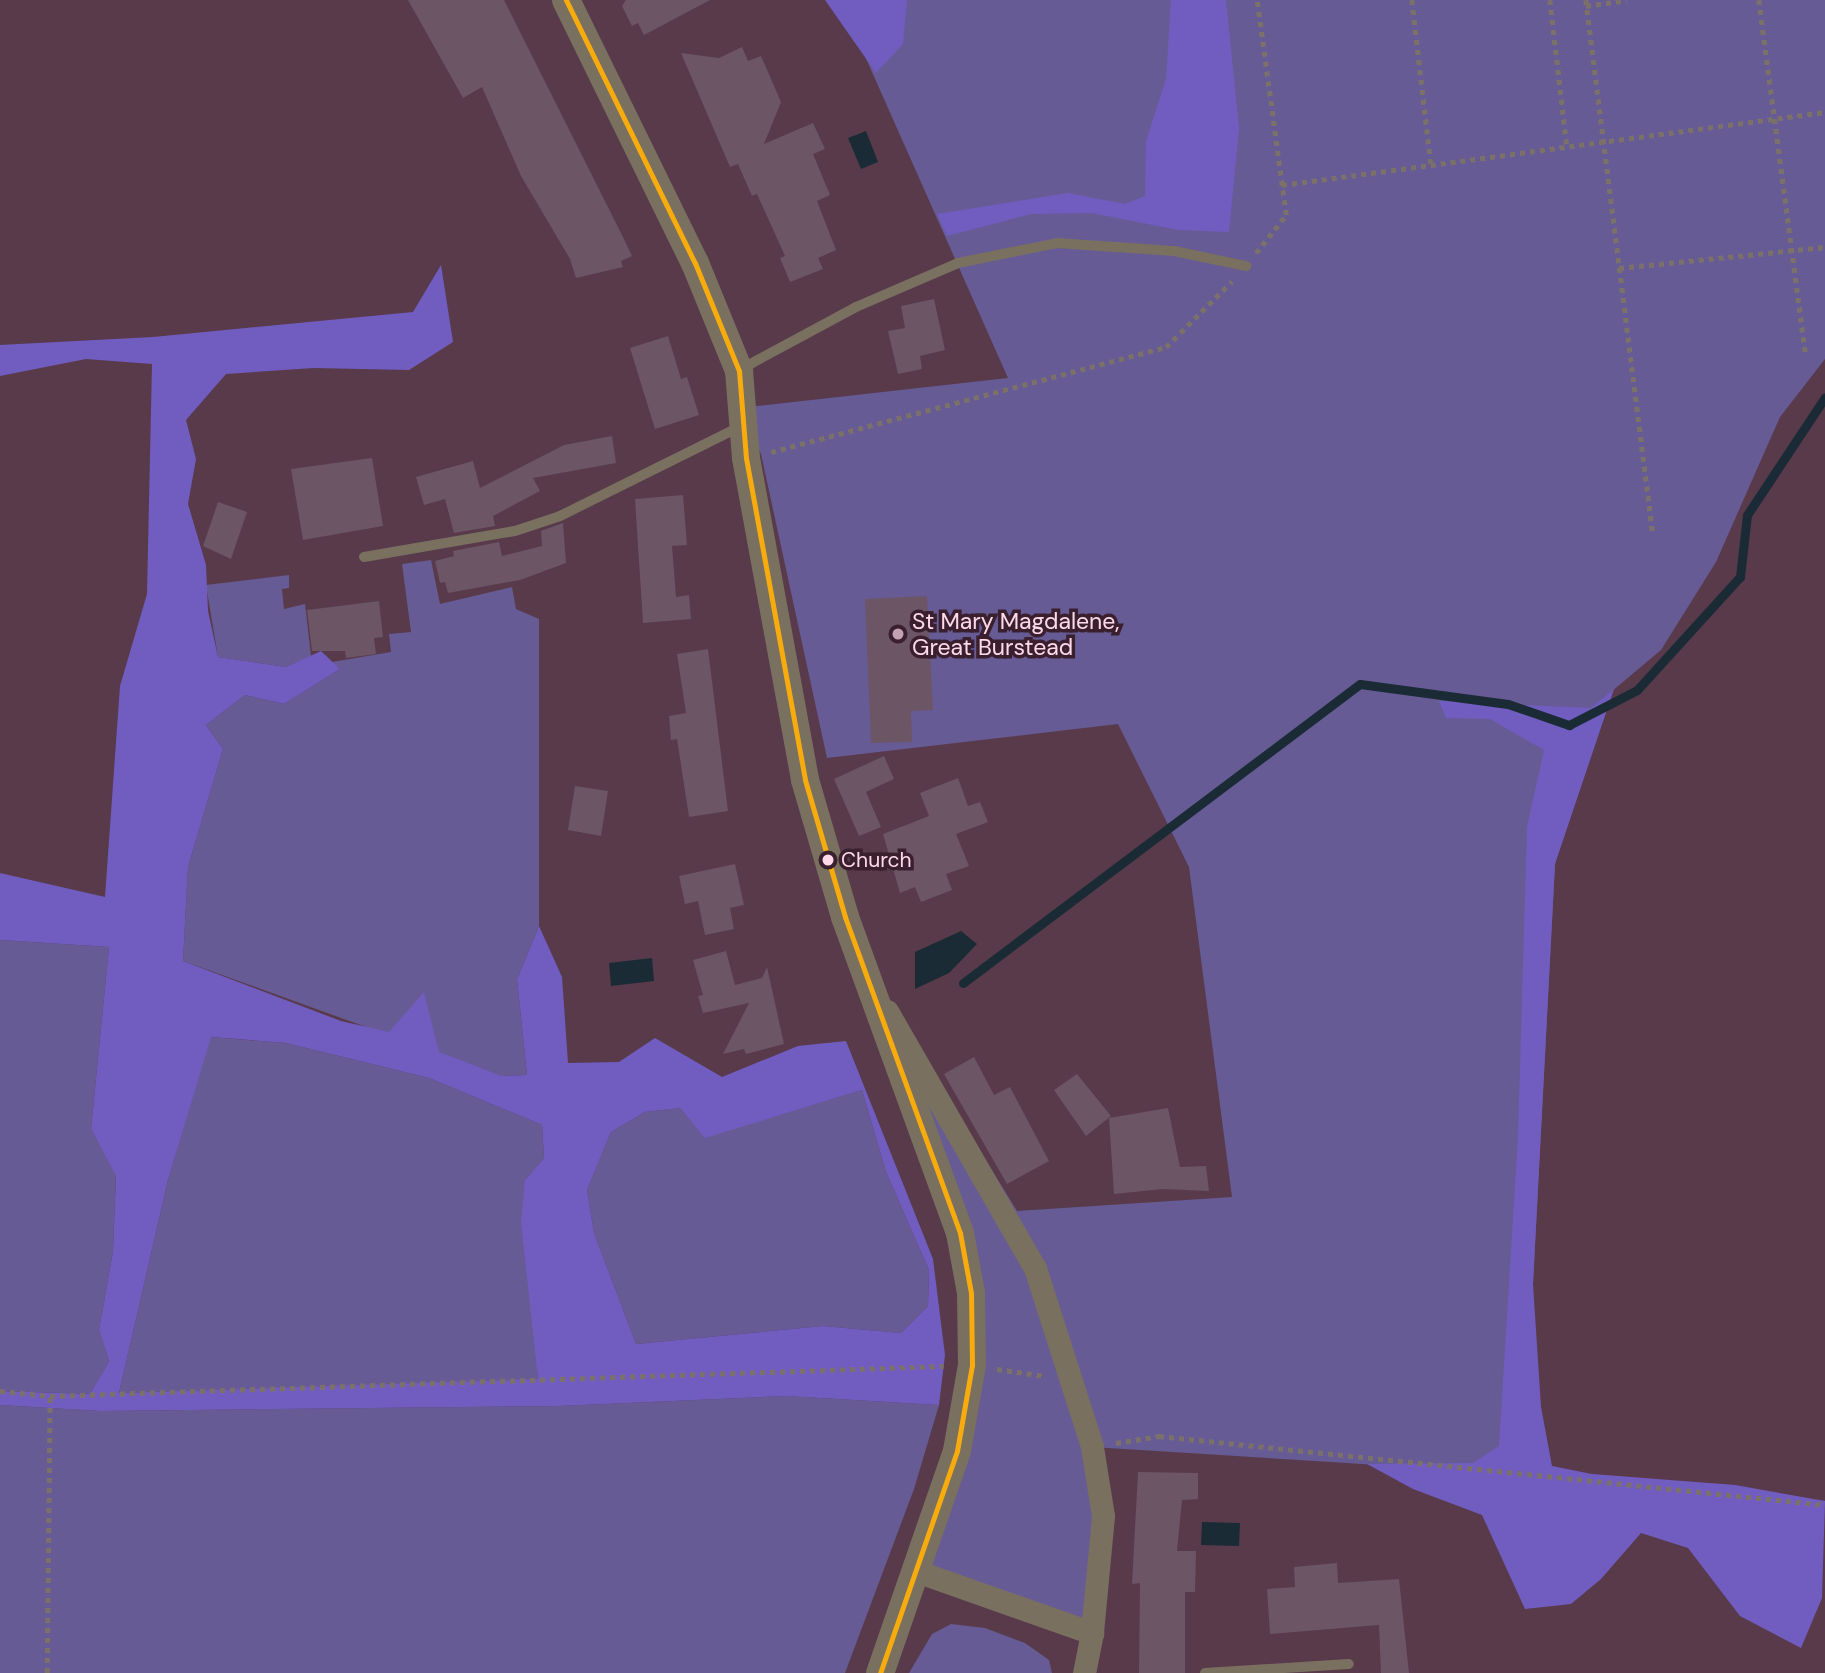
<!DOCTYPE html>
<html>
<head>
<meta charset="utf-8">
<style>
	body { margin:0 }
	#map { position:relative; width:1825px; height:1673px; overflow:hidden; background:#583a4b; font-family:"DM Sans",sans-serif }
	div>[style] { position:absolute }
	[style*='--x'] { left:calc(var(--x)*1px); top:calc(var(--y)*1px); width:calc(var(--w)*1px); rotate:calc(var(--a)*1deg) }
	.green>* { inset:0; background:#665b95 }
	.forest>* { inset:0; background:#715dc0 }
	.water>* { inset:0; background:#1a2b36 }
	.stream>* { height:9px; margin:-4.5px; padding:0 4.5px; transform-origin:4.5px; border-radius:4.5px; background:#1a2b36 }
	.building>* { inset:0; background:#6c5565 }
	.path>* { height:4.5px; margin-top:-2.25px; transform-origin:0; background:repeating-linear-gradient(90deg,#7c7169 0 5px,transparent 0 10px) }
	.service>* { height:10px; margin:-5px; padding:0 5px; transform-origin:5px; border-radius:5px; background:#797060 }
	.minor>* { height:23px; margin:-11.5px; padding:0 11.5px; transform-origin:11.5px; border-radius:11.5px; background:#797060 }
	.tertiary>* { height:28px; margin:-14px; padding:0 14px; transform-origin:14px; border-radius:14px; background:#797060 }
	.bus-1>* { height:5px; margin:-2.5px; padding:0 2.5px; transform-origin:2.5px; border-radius:2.5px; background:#f8ab0d }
	.dots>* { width:19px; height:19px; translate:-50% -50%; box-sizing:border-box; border:4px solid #3a202e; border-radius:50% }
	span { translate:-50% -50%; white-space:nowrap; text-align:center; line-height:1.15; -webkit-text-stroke:7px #3a202e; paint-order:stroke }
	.bus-label { font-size:21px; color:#fdd9ea }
	.left { translate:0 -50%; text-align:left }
	.poi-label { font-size:23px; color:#fdd9ea }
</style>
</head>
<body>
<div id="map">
	<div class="green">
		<i style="clip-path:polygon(840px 0,1825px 0,1825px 359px,1780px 417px,1716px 562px,1661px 650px,1592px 708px,1555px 864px,1523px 1474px,1092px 1447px,1092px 1633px,916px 1571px,972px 1365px,909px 1035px,1017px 1211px,1232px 1197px,1189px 867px,1118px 724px,827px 758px,761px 454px,740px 408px,1008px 378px)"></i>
		<i style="clip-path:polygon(431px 560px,440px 604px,512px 587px,516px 609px,539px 619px,539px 926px,517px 979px,527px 1075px,502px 1076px,183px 961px,188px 867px,223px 749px,206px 725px,245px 695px,284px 704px,340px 669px,332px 662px,391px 652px,389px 634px,411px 632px,402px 564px)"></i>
		<i style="clip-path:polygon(289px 575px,289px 588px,282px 589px,284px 609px,305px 604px,311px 656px,286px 667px,218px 657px,206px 585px)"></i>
		<i style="clip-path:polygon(0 940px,109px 947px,91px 1129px,116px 1175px,113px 1251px,99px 1330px,109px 1361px,90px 1394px,0 1391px)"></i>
		<i style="clip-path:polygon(210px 1037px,286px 1043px,429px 1078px,542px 1125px,544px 1158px,525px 1180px,538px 1380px,119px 1393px,168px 1180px)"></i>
		<i style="clip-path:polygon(862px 1090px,886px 1172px,929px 1270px,928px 1306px,901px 1333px,823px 1326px,636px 1344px,594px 1233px,587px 1190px,611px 1132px,645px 1112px,680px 1108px,705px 1137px)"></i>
		<i style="clip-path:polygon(786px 1396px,939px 1405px,914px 1489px,845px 1673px,0 1673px,0 1405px,100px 1411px,559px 1406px)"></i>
		<i style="clip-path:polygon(951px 1624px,985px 1628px,1025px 1643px,1049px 1660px,1052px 1673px,909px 1673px,932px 1634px)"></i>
	</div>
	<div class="forest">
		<i style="clip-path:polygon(825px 0,907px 0,903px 44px,876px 73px)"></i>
		<i style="clip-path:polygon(1171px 0,1226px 0,1239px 128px,1229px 232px,1178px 230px,1092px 213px,1031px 214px,947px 236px,937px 214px,1068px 193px,1125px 204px,1145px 196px,1146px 141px,1166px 79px)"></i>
		<i style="clip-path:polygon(evenodd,441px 265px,453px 342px,409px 370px,313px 368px,226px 374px,186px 420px,196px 459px,188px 504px,206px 565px,208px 611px,218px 657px,286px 667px,321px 651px,340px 669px,284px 704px,245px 695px,206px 725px,223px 749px,188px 867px,183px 961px,341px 1021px,389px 1032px,424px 992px,439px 1052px,502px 1076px,527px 1075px,517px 979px,539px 926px,562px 977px,568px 1063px,619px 1062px,655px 1038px,722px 1077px,798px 1046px,846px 1041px,933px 1259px,945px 1355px,939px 1405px,786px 1396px,559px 1406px,100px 1411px,0 1405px,0 1391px,90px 1394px,109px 1361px,99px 1330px,113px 1251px,116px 1176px,91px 1129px,109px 947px,0 940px,0 873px,105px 897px,120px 686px,147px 594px,152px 364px,86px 359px,0 376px,0 345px,153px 337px,413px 312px,441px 265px,211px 1037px,286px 1043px,429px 1078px,542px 1125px,544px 1158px,525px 1180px,521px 1222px,538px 1379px,119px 1393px,168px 1180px,211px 1037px,441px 265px,862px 1090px,886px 1172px,929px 1270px,928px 1306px,901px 1333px,823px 1326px,636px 1344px,594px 1233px,587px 1190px,611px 1132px,645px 1112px,680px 1108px,705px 1138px,862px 1090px)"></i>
		<i style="clip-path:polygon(1614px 689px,1555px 864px,1533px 1284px,1541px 1407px,1552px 1466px,1592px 1474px,1735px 1485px,1825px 1501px,1822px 1598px,1801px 1648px,1740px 1616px,1688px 1548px,1641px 1533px,1601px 1579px,1571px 1604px,1525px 1609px,1482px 1515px,1413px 1489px,1367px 1464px,1473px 1463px,1499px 1446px,1518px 1137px,1527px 827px,1544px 750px,1490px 719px,1446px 718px,1439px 701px,1591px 708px)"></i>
	</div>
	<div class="water">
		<i style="clip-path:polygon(866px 131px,878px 162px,861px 169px,848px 138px)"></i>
		<i style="clip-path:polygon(961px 931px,977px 944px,949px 973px,915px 989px,915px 952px)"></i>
		<i style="clip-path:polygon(652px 958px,654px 981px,611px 986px,609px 963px)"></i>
		<i style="clip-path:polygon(1202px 1522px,1240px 1523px,1239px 1546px,1201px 1545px)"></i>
	</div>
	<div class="stream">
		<i style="--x:963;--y:983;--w:497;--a:-37"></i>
		<i style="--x:1360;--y:684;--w:149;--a:7.7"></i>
		<i style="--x:1508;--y:704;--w:65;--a:19"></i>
		<i style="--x:1569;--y:725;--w:76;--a:-27.2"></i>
		<i style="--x:1637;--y:690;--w:153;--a:-47.7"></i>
		<i style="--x:1740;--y:577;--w:62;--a:-83.6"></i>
		<i style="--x:1747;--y:515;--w:141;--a:-56.5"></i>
	</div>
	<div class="building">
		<i style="clip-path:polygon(408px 0,504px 0,623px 237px,632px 256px,621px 261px,623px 267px,576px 278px,570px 259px,521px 176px,482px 87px,463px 98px)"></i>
		<i style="clip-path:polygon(626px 0,710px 0,644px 35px,638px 23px,632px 26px,622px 6px)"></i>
		<i style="clip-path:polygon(742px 47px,748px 61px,761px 56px,781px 102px,764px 144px,813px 123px,825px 149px,813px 154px,830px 195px,817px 201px,836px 250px,818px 258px,823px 269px,790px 282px,780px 258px,785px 256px,757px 194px,752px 196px,738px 164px,730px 167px,681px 53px,719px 58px)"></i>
		<i style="clip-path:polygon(934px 299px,945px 350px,920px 356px,922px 369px,898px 374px,888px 331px,905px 328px,901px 306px)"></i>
		<i style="clip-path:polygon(668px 336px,681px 379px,687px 377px,699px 415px,655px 429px,630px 348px)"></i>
		<i style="clip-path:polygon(612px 436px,616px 463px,533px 478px,540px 491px,493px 516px,495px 526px,454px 533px,445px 499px,424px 505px,416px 477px,473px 461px,480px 488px,564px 445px)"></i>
		<i style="clip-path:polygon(372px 458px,383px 526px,303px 540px,291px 469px)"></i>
		<i style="clip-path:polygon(683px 495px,687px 545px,672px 546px,676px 597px,689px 595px,691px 619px,643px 623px,635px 499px)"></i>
		<i style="clip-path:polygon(218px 502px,247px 512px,231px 559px,203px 546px)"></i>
		<i style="clip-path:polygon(563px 523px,566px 563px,520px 580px,448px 593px,445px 582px,440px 583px,435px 561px,454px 556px,453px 551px,499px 542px,502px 556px,542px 546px,541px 531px)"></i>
		<i style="clip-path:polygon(927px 596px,933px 710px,911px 711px,912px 742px,871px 743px,865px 599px)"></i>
		<i style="clip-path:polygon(379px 601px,383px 637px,374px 638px,376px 654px,346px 658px,345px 651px,312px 651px,307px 610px)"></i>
		<i style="clip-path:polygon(708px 649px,728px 811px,689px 817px,677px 739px,671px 740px,669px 716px,686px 713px,677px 654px)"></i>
		<i style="clip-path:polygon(884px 756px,894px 779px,866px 792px,881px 827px,859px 836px,834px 779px)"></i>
		<i style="clip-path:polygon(958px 778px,968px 806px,980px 802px,988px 822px,956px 834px,969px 866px,946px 874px,952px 890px,921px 902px,915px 887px,900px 893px,883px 834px,929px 816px,920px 793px)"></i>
		<i style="clip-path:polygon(575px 786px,608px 791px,601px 836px,568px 830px)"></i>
		<i style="clip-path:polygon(735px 864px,744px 905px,730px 908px,734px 929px,705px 935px,698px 901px,685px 904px,679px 876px)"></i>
		<i style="clip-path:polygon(726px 951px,735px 985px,762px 978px,767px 967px,784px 1044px,746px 1054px,744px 1049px,723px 1054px,749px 1003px,703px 1013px,698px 996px,703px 995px,693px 960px)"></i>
		<i style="clip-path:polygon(974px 1057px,994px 1095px,1010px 1087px,1049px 1161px,1007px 1184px,944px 1074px)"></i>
		<i style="clip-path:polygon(1077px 1074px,1111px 1116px,1086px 1136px,1054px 1090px)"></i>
		<i style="clip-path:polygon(1168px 1108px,1180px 1167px,1206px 1166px,1209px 1191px,1163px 1189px,1114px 1194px,1109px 1118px)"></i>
		<i style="clip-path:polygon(1138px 1472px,1198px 1473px,1198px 1499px,1182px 1500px,1177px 1551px,1196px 1551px,1195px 1592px,1185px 1592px,1185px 1673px,1139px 1673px,1140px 1583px,1132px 1584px)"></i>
		<i style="clip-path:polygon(1337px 1563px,1338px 1583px,1399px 1579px,1409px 1673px,1381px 1673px,1379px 1625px,1270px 1634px,1267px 1589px,1295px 1587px,1294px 1567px)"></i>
	</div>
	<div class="path">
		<i style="--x:1412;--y:0;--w:166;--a:83.4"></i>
		<i style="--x:1550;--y:0;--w:148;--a:83.4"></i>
		<i style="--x:1586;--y:0;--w:539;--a:82.86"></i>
		<i style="--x:1759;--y:0;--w:358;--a:82.5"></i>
		<i style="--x:1586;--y:6;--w:41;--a:-8.3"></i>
		<i style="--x:1282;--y:185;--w:548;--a:-7.66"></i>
		<i style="--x:1256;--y:253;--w:48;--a:-51.7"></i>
		<i style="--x:1286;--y:215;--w:217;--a:-97.7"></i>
		<i style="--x:1619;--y:268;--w:207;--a:-5.8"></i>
		<i style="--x:771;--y:452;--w:409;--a:-14.9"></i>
		<i style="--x:1166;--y:347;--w:93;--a:-45"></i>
		<i style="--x:997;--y:1369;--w:48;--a:8.5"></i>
		<i style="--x:0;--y:1391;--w:50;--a:5.7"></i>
		<i style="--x:50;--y:1396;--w:894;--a:-1.92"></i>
		<i style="--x:1116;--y:1443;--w:44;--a:-9.2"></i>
		<i style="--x:1159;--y:1436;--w:670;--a:5.91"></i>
		<i style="--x:47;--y:1673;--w:277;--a:-89.4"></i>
	</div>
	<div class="service">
		<i style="--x:741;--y:369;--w:131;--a:-28.3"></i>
		<i style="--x:856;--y:307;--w:111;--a:-23.3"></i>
		<i style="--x:958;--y:263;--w:101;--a:-11.4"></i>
		<i style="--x:1057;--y:243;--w:117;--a:3.9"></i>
		<i style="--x:1174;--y:251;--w:74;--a:11.8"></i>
		<i style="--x:364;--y:557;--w:153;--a:-9.8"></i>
		<i style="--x:515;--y:531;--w:47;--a:-18.4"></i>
		<i style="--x:560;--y:516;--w:202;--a:-26.4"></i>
		<i style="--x:1205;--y:1673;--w:144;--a:-3.6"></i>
	</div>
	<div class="minor">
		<i style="--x:887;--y:1011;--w:297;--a:60.1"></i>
		<i style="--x:1035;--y:1268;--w:188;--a:72.3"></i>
		<i style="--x:1092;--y:1447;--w:70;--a:80.9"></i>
		<i style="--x:1103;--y:1516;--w:118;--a:95.4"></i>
		<i style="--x:916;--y:1571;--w:187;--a:19.4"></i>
		<i style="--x:1092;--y:1633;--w:41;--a:101.3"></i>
	</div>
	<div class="tertiary">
		<i style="--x:566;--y:0;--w:293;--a:63.9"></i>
		<i style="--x:695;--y:263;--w:117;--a:67.8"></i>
		<i style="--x:739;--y:371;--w:87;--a:85.4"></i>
		<i style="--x:746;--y:458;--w:327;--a:79.6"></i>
		<i style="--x:805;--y:780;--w:143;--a:73.7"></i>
		<i style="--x:845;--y:917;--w:336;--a:70"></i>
		<i style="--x:960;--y:1233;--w:61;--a:79.6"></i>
		<i style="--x:971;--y:1293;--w:72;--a:89.2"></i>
		<i style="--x:972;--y:1365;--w:87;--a:99.9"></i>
		<i style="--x:957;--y:1451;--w:235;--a:109.1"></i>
	</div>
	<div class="bus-1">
		<i style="--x:566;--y:0;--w:293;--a:63.9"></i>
		<i style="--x:695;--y:263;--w:117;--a:67.8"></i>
		<i style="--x:739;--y:371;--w:87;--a:85.4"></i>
		<i style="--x:746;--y:458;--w:327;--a:79.6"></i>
		<i style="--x:805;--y:780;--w:143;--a:73.7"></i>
		<i style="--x:845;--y:917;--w:336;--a:70"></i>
		<i style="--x:960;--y:1233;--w:61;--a:79.6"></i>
		<i style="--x:971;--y:1293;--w:72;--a:89.2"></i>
		<i style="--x:972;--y:1365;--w:87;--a:99.9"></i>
		<i style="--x:957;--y:1451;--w:235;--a:109.1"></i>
	</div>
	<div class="dots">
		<i style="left:898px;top:634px;background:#c3a1b2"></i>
		<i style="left:828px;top:860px;background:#fdd9ea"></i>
	</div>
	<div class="bus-label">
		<span class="left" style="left:841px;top:860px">Church</span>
	</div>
	<div class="poi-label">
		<span class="left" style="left:912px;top:634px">St Mary Magdalene,<br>Great Burstead</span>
	</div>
</div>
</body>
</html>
